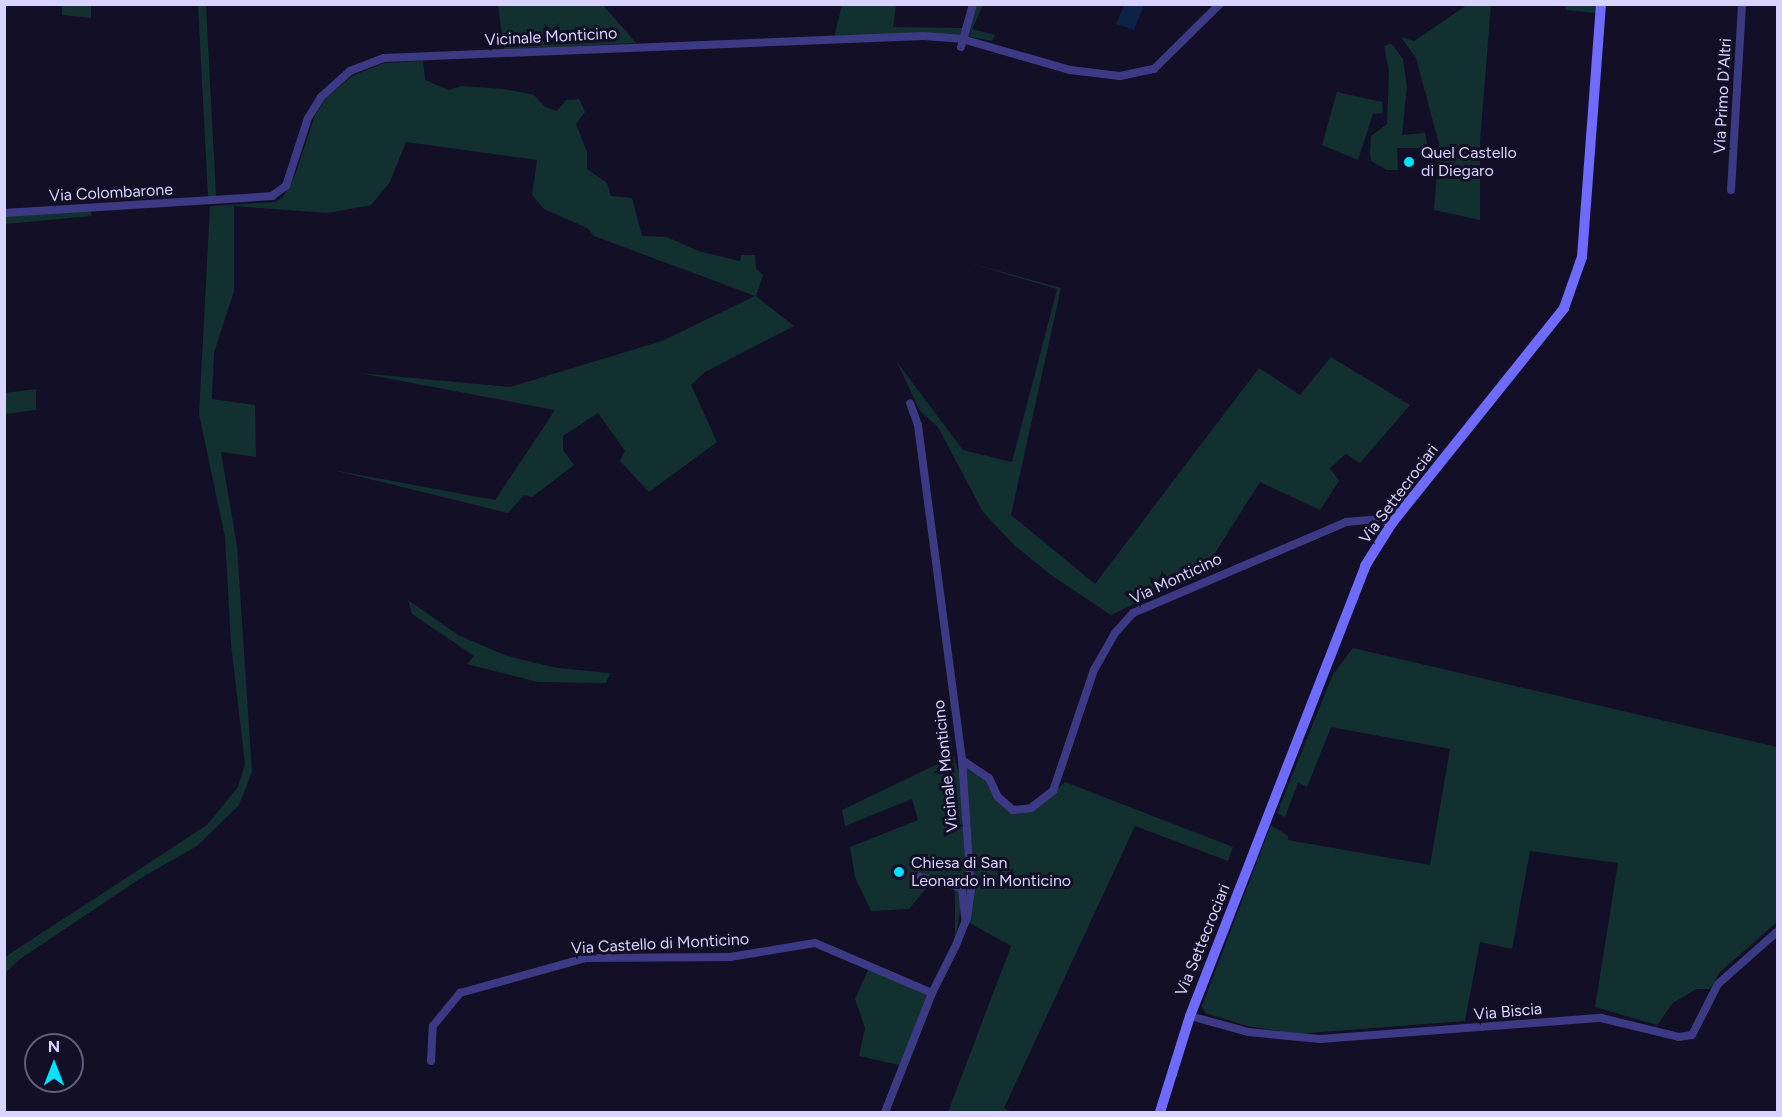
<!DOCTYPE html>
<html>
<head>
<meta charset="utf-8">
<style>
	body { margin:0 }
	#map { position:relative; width:1782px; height:1117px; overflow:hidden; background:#130f26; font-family:Figtree,sans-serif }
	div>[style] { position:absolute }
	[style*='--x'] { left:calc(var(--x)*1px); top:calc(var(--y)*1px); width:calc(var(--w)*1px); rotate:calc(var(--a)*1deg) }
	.green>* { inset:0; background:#12302f }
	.water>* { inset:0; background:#0c2248 }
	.street>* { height:8px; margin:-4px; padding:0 4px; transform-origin:4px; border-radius:4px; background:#3d3a85 }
	.secondary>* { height:10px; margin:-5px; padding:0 5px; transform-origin:5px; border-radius:5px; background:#6f6bff }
	.dots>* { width:16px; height:16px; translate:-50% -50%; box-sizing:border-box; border:3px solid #130f26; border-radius:50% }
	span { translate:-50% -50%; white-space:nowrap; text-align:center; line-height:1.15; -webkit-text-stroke:6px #130f26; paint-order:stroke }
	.street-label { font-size:16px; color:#d9d4ff }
	.poi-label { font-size:16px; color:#d9d4ff }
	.left { translate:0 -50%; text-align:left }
	.frame { position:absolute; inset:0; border:6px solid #d9d4ff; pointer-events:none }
	.north { position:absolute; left:24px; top:1033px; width:60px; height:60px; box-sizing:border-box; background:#130f26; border:2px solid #625e7d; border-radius:50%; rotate:0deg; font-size:16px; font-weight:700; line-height:24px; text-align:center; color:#d9d4ff }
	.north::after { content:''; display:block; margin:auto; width:21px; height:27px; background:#00e5ff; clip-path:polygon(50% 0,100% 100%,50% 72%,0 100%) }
</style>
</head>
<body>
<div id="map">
	<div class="green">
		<i style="clip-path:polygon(842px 4px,896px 5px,893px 27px,963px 28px,971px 5px,983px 5px,972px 29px,995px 35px,992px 41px,956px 34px,834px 38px)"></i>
		<i style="clip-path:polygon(62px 5px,91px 5px,91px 18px,62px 15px)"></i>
		<i style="clip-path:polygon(198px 5px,206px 5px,216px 196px,208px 197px)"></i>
		<i style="clip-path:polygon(498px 5px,603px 5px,636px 43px,504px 50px)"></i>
		<i style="clip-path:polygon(1467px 5px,1496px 5px,1491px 5px,1480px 141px,1480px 220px,1434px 210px,1439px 144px,1416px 58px,1401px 37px,1414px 41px)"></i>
		<i style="clip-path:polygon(1565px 5px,1597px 5px,1596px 13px,1566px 10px)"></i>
		<i style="clip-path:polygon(1391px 43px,1403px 59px,1407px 87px,1402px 135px,1425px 133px,1428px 148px,1397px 148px,1398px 170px,1387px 170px,1371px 161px,1370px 153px,1371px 136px,1387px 124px,1389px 72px,1384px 46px)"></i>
		<i style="clip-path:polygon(423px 61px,425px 80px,449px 90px,462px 86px,504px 89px,534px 95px,545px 107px,557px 111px,566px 100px,579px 99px,585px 112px,576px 124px,587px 152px,587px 169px,607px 183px,611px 196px,632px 198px,642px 236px,667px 237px,701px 252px,740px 261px,741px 255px,755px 255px,756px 268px,763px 275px,756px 296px,794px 326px,705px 372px,691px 385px,717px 442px,649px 492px,620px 461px,625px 451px,598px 413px,563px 436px,563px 450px,574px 465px,532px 497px,524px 495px,508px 513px,333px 470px,495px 500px,555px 410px,359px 373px,510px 387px,662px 341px,755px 296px,594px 236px,587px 228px,544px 209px,532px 195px,537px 160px,406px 142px,390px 182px,371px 205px,328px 213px,234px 206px,234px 291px,214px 353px,212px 399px,255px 405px,256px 457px,221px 452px,237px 546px,252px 772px,239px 805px,197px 846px,141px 878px,20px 959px,5px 973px,5px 957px,207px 825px,238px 787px,245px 764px,231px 644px,225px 537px,199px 414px,210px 206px,275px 202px,283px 197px,295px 175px,315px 115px,327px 97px,352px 76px,384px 63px)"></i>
		<i style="clip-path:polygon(1337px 92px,1382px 102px,1383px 113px,1373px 114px,1358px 160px,1322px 145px)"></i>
		<i style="clip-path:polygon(91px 211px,92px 216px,5px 224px,5px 216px)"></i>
		<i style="clip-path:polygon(966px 262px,1061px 288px,1011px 515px,1095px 584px,1259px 368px,1300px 395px,1331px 357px,1410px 405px,1360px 463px,1346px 454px,1330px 468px,1339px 481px,1320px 510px,1260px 482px,1203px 572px,1111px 615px,1051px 575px,1014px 545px,983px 512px,938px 427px,920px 411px,897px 362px,963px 450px,1012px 462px,1057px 289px)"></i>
		<i style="clip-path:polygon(36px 389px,36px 410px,5px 414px,5px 393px)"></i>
		<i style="clip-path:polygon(408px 600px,458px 635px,507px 656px,557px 668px,610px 673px,606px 683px,538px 682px,467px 664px,474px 656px,412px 614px)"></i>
		<i style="clip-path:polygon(1353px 648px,1777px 747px,1777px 922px,1720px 972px,1710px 989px,1696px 989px,1673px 1003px,1657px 1025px,1595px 1007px,1618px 863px,1530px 851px,1512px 949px,1480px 942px,1465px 1021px,1297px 1034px,1247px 1026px,1205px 1013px,1202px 1006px,1271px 825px,1288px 836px,1288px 840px,1430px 865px,1450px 749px,1331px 727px,1307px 787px,1298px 783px,1285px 817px,1277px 813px,1333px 674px)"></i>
		<i style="clip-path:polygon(954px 756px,960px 778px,966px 876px,955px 940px,955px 888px,928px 886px,909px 909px,871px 911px,855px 877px,850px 847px,918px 820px,912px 799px,845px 826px,842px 810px)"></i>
		<i style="clip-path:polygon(965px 765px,985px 779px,1010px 812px,1032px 812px,1065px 782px,1233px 847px,1228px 861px,1135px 826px,1004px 1108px,1012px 1112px,948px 1112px,1011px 946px,968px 922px,973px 859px)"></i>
		<i style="clip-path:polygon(869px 968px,933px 991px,904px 1066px,859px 1056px,865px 1028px,855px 999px)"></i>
	</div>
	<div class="water">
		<i style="clip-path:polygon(1124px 5px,1144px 5px,1134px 30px,1116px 24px)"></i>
	</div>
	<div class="street">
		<i style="--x:961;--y:47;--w:45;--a:-74.4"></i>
		<i style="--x:1731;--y:190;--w:186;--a:-86.6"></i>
		<i style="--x:4;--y:213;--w:269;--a:-3.6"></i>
		<i style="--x:272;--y:196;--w:17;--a:-36"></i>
		<i style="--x:286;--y:186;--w:71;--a:-72.1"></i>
		<i style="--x:308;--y:118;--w:25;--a:-58"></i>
		<i style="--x:321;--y:97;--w:39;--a:-42"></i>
		<i style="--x:350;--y:71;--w:36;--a:-21"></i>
		<i style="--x:384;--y:58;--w:539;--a:-2.34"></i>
		<i style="--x:923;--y:36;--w:39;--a:4"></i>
		<i style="--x:962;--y:39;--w:112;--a:16"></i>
		<i style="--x:1070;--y:70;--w:50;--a:6.8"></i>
		<i style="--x:1120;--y:76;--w:35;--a:-12"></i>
		<i style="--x:1154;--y:69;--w:93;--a:-44.6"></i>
		<i style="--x:962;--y:760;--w:32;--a:34"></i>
		<i style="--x:989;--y:778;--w:21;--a:65"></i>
		<i style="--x:998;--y:797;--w:20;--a:41"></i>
		<i style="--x:1013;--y:810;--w:18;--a:-6"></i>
		<i style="--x:1031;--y:808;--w:28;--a:-38"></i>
		<i style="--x:1053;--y:791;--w:128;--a:-71.3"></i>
		<i style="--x:1094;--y:670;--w:43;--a:-60.4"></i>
		<i style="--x:1115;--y:633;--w:27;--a:-48"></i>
		<i style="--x:1133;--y:613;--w:232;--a:-23.1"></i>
		<i style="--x:1346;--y:522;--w:32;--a:-5"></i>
		<i style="--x:1378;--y:519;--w:15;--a:16"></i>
		<i style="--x:920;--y:877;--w:43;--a:14.7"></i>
		<i style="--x:962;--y:888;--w:31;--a:84"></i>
		<i style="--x:1190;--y:1016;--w:60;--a:15.4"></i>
		<i style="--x:1248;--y:1032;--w:72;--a:5.6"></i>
		<i style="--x:1320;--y:1039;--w:282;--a:-4.3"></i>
		<i style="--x:1601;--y:1018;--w:80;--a:13.7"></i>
		<i style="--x:1679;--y:1037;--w:13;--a:-9"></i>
		<i style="--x:1692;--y:1035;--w:57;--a:-63"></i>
		<i style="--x:1718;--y:984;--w:80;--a:-41.5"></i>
		<i style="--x:431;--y:1061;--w:35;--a:-87"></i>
		<i style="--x:433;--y:1026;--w:43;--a:-50.7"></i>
		<i style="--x:460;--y:993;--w:130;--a:-15.6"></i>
		<i style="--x:585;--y:958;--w:145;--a:-0.4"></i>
		<i style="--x:730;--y:957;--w:86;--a:-9.4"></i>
		<i style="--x:815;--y:943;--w:127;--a:23.1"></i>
		<i style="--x:885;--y:1112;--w:128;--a:-68.4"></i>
		<i style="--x:932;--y:993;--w:54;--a:-63.4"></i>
		<i style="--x:956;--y:945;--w:29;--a:-68"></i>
		<i style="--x:967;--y:918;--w:29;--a:-82"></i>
		<i style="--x:971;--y:889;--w:129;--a:-94"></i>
		<i style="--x:962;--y:760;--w:338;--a:-97.5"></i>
		<i style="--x:918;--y:425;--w:23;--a:-110"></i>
	</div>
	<div class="secondary">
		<i style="--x:1160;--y:1112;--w:101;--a:-72.6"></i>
		<i style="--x:1190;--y:1016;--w:483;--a:-68.7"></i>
		<i style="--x:1365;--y:566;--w:51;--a:-57.9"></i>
		<i style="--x:1392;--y:523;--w:275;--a:-51.3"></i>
		<i style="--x:1564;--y:308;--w:54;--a:-70.6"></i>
		<i style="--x:1582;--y:257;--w:254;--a:-85.7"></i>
	</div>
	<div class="dots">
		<i style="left:1409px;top:162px;background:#00e5ff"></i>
		<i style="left:899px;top:872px;background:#00e5ff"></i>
	</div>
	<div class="street-label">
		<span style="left:551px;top:37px;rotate:-3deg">Vicinale Monticino</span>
		<span style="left:1723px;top:96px;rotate:-87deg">Via Primo D'Altri</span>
		<span style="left:111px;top:193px;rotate:-3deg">Via Colombarone</span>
		<span style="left:1399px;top:494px;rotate:-53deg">Via Settecrociari</span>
		<span style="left:1176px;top:579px;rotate:-25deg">Via Monticino</span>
		<span style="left:946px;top:766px;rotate:-96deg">Vicinale Monticino</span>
		<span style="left:1203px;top:940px;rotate:-68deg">Via Settecrociari</span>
		<span style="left:660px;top:944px;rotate:-3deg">Via Castello di Monticino</span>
		<span style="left:1508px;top:1012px;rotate:-5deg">Via Biscia</span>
	</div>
	<div class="poi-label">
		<span class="left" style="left:1421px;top:162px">Quel Castello<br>di Diegaro</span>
		<span class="left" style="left:911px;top:872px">Chiesa di San<br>Leonardo in Monticino</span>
	</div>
	<div class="frame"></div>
	<div class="north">N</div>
</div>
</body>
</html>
